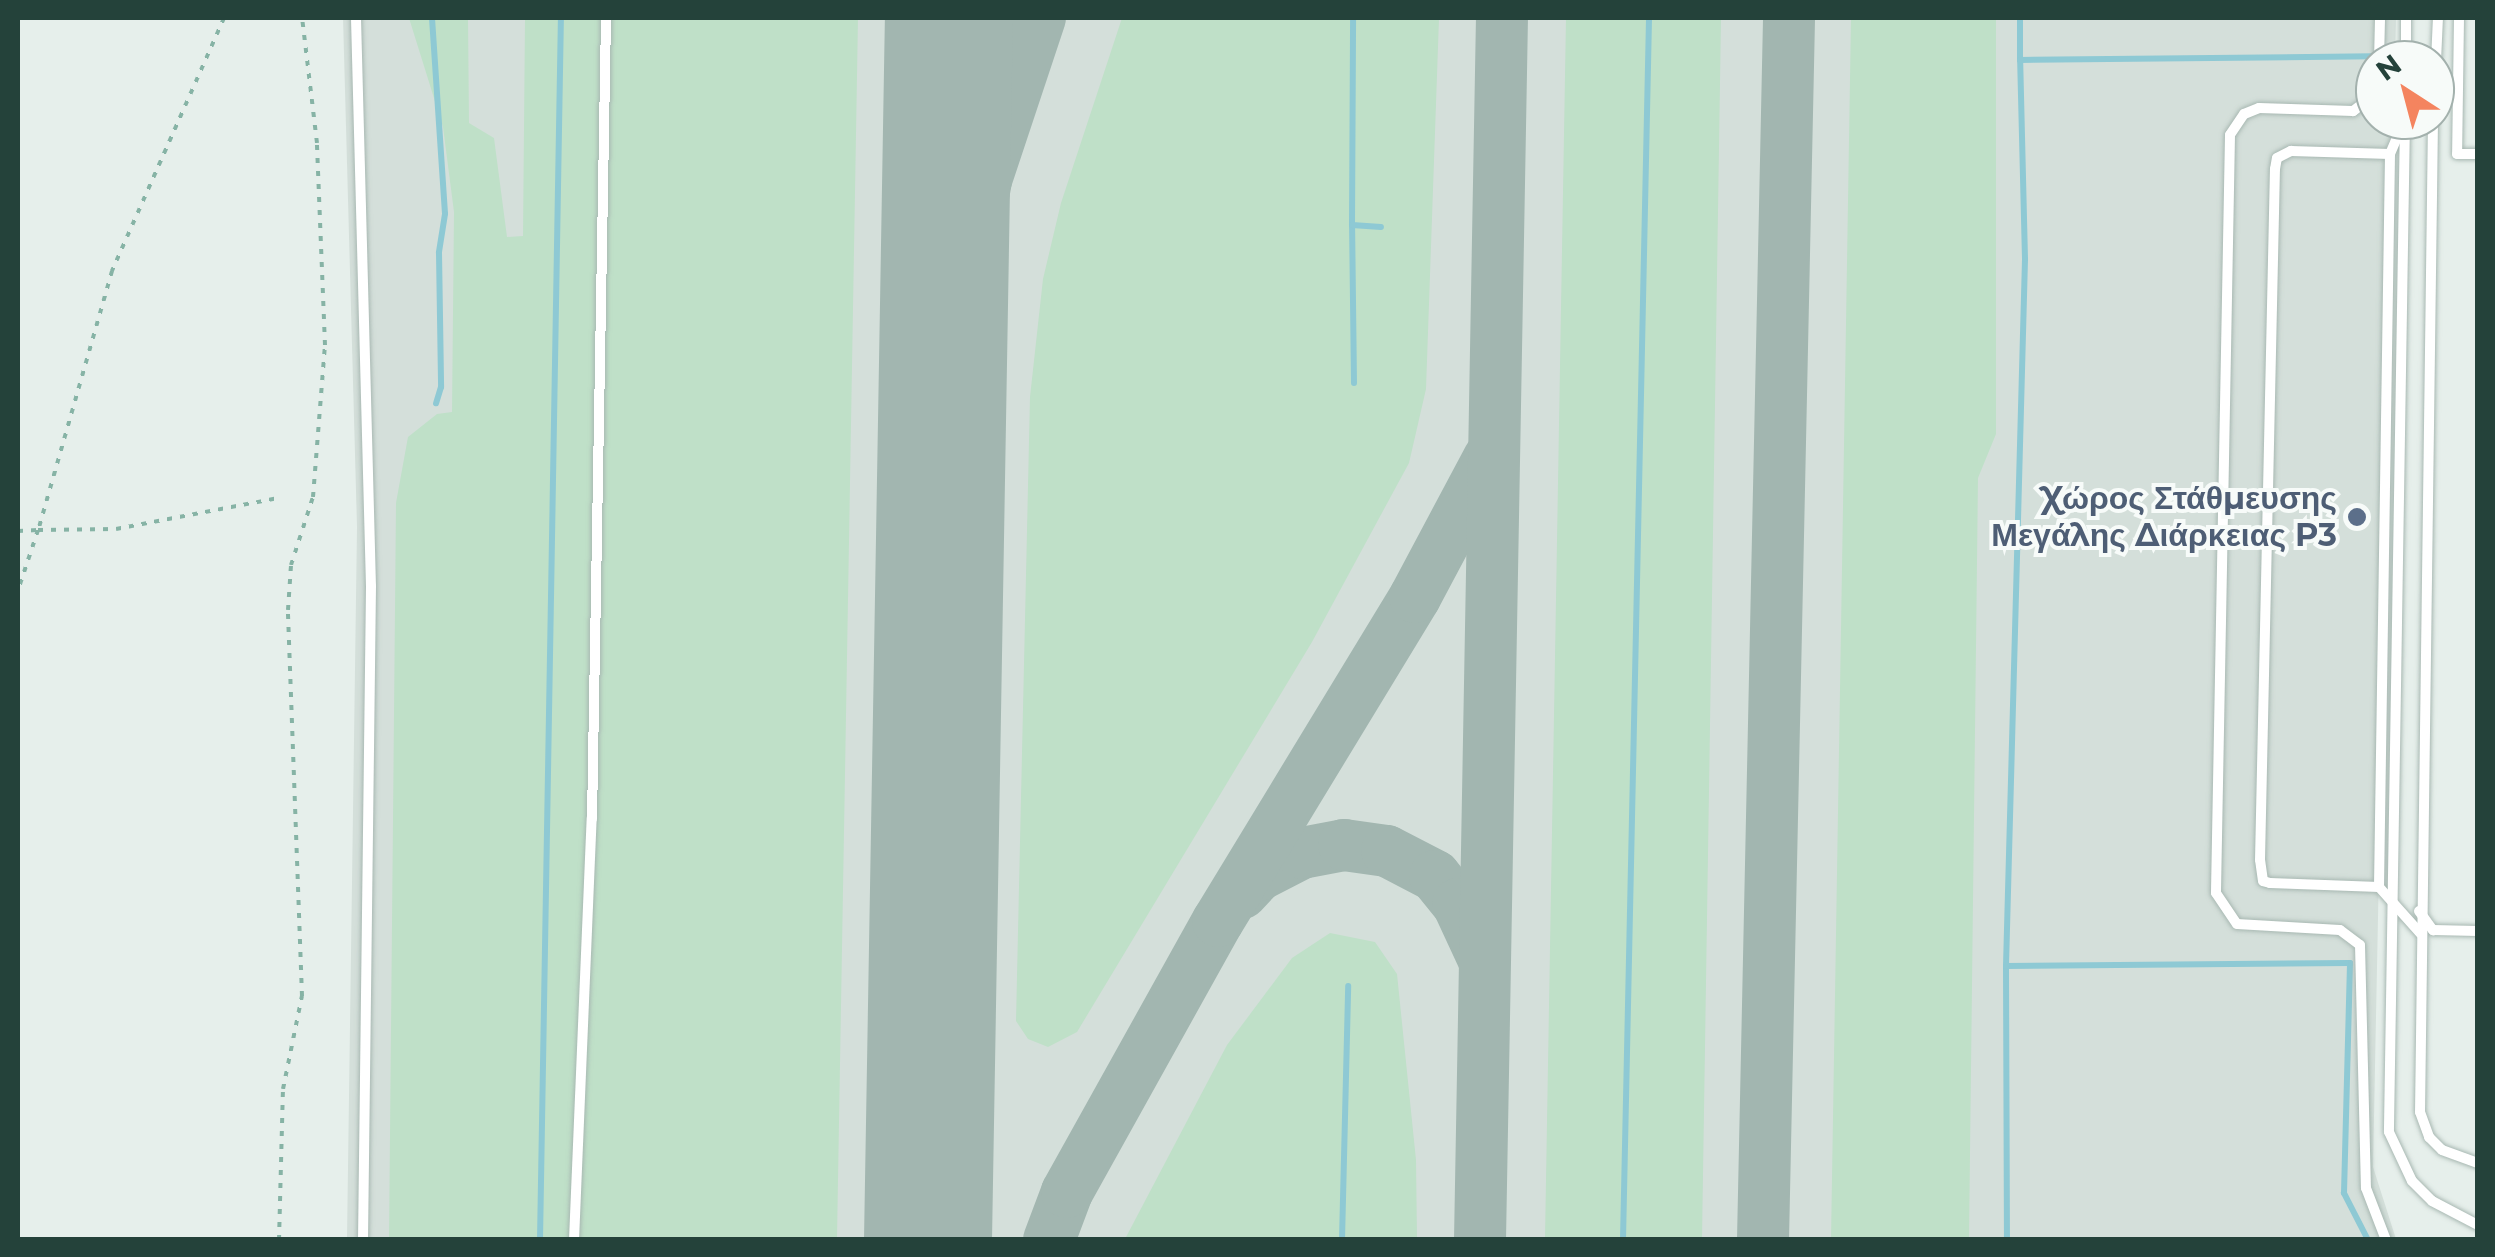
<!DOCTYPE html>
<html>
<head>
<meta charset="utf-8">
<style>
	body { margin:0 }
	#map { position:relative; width:2495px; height:1257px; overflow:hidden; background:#e6efeb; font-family:Montserrat,sans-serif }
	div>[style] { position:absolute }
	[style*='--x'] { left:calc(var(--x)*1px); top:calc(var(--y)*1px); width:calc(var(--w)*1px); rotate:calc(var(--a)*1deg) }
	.built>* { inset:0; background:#d4dfda }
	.green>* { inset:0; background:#bfe0c8 }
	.stream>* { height:6px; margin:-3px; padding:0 3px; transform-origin:3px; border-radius:3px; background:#8ec9d4 }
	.taxiway>* { height:52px; margin:-26px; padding:0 26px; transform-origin:26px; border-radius:26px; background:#a2b6b0 }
	.runway>* { height:128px; margin:-64px; padding:0 64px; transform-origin:64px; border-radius:64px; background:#a2b6b0 }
	.path>* { height:4px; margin-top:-2px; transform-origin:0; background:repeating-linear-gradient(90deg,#86b3a5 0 5px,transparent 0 13px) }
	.roads { filter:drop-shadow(0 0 2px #a8b8b2) drop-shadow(0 0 2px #a8b8b2) }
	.lane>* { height:10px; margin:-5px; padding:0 5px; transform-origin:5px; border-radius:5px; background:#fff }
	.dots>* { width:28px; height:28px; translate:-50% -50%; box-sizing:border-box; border:5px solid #f7fbf9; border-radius:50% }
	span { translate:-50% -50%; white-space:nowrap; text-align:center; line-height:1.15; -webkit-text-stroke:8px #f7fbf9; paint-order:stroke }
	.service-label { font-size:32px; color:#4e5e75; font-weight:700 }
	.right { translate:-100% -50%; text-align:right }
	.frame { position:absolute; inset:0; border:20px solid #24423a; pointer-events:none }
	.north { position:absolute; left:2355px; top:40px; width:100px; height:100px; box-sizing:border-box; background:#f7fbf9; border:2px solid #a3b1ad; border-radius:50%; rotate:324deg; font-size:28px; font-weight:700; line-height:40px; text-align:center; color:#24423a }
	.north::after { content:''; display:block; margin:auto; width:35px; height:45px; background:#f4845f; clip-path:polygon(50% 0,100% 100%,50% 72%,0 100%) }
</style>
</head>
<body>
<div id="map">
	<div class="built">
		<i style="clip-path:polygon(343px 18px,2396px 18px,2395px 60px,2375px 60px,2375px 120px,2394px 120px,2373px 1167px,2396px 1239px,347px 1239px,357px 527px)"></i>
	</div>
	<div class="green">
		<i style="clip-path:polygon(409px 18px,468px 18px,469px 123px,494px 138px,507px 237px,523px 236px,525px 18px,858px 18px,837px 1239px,389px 1240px,396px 503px,408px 437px,437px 414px,452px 412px,454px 212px,443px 127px)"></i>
		<i style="clip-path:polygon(1122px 18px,1439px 18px,1426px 389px,1409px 463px,1312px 642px,1077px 1032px,1048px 1047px,1028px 1039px,1016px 1021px,1030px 397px,1043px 279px,1061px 203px)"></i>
		<i style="clip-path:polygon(1566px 18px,1721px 18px,1702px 1239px,1545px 1239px)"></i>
		<i style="clip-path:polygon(1851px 18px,1996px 18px,1996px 434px,1978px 478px,1969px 1239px,1831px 1239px)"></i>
		<i style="clip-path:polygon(1330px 933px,1375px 942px,1397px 974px,1416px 1160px,1417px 1239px,1125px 1239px,1227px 1045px,1292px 958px)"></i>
	</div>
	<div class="stream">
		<i style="--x:432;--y:18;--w:196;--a:86.2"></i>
		<i style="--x:445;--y:214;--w:39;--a:99"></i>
		<i style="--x:439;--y:253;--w:134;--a:89.1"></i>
		<i style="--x:441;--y:387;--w:17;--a:107"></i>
		<i style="--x:2020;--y:60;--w:42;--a:-90"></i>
		<i style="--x:1352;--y:225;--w:207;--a:-89.7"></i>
		<i style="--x:1354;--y:383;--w:158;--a:-90.7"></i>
		<i style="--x:1352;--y:225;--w:29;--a:4"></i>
		<i style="--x:2006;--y:966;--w:274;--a:89.8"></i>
		<i style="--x:540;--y:1240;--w:1222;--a:-89.02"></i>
		<i style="--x:1342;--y:1240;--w:254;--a:-88.6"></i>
		<i style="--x:1623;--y:1240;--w:1222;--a:-88.78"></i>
		<i style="--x:2368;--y:1240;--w:53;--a:-117.1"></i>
		<i style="--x:2344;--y:1193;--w:230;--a:-88.5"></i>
		<i style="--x:2350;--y:963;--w:344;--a:179.5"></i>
		<i style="--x:2006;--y:966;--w:707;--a:-88.46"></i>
		<i style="--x:2025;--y:259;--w:199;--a:-91.4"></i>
		<i style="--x:2020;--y:60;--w:353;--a:-0.6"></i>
	</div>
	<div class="taxiway">
		<i style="--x:942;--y:418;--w:242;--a:-79.5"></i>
		<i style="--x:986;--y:180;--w:171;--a:-71.6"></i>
		<i style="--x:1242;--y:893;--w:25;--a:-47"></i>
		<i style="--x:1259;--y:875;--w:48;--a:-27.1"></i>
		<i style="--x:1302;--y:853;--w:43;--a:-10.8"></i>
		<i style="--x:1344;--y:845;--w:43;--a:7.9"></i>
		<i style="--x:1387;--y:851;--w:54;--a:27.5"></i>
		<i style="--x:1435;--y:876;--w:36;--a:51"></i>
		<i style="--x:1458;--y:904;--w:62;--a:65.1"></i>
		<i style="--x:1049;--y:1240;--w:51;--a:-69.4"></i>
		<i style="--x:1067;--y:1192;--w:310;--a:-60.9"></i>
		<i style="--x:1218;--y:921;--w:379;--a:-58.7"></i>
		<i style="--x:1415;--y:597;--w:157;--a:-62"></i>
		<i style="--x:1480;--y:1240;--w:1222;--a:-88.97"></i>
		<i style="--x:1763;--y:1240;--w:1222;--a:-88.78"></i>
	</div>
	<div class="runway">
		<i style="--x:928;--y:1240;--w:1222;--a:-89.02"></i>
	</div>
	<div class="path">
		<i style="--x:224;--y:18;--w:277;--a:113.9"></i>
		<i style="--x:112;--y:271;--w:269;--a:105.9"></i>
		<i style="--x:38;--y:530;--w:78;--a:-0.7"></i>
		<i style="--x:116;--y:529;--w:165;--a:-10.8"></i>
		<i style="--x:18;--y:531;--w:20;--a:-3"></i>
		<i style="--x:38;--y:530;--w:63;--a:108.4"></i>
		<i style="--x:279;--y:1240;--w:151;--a:-88.5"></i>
		<i style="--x:283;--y:1089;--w:95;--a:-78.5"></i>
		<i style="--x:302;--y:996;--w:386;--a:-92.1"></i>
		<i style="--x:288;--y:610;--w:45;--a:-86.2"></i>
		<i style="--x:291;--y:565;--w:71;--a:-72.1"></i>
		<i style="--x:313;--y:497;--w:152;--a:-85.5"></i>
		<i style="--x:325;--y:345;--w:202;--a:-92.3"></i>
		<i style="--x:317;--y:143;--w:126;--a:-96.8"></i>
	</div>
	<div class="roads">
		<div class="lane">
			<i style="--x:356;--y:18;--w:568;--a:88.49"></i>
			<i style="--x:371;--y:586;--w:654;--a:90.7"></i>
			<i style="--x:2459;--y:18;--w:136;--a:90.8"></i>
			<i style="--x:2457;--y:154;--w:21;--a:0"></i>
			<i style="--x:2379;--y:60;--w:42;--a:-88.6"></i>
			<i style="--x:2406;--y:60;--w:42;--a:-90"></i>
			<i style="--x:2435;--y:83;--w:65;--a:-87.4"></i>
			<i style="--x:2375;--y:94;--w:28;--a:142"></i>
			<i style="--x:2353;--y:111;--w:94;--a:-178.2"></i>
			<i style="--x:2259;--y:108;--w:16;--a:158"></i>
			<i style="--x:2244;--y:114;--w:25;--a:124"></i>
			<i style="--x:2230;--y:135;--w:758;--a:91.06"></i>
			<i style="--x:2216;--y:893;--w:37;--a:56"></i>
			<i style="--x:2237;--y:924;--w:103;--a:3.3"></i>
			<i style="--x:2340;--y:930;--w:25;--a:37"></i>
			<i style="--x:2360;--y:945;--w:243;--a:88.6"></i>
			<i style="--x:2366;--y:1188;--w:56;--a:69"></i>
			<i style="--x:2405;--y:120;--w:1012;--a:90.91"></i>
			<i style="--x:2389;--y:1132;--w:54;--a:64.9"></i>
			<i style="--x:2412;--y:1181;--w:28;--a:45"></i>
			<i style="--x:2432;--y:1201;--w:52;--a:27.6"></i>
			<i style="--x:2433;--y:120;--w:992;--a:90.75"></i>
			<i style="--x:2420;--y:1112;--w:27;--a:70"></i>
			<i style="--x:2429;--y:1137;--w:18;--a:45"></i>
			<i style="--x:2442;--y:1150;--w:38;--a:20"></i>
			<i style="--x:2404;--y:121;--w:36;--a:113"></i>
			<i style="--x:2390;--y:154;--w:733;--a:90.86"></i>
			<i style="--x:2379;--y:887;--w:63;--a:48.2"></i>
			<i style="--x:2379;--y:887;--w:109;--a:-177.9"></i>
			<i style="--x:2270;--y:883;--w:7;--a:-164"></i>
			<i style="--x:2263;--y:881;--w:21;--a:-98"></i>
			<i style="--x:2260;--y:860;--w:691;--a:-88.76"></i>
			<i style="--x:2275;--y:169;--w:11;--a:-80"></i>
			<i style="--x:2277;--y:158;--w:16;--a:-27"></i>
			<i style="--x:2291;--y:151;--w:99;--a:1.7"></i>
			<i style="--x:2419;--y:911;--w:24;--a:54"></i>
			<i style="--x:2433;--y:930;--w:45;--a:1.3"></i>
			<i style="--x:574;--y:1240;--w:421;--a:-87.6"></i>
			<i style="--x:592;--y:819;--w:801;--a:-89"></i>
		</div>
	</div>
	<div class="dots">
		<i style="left:2357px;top:517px;background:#5c6f8a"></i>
	</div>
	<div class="service-label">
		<span class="right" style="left:2337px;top:517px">Χώρος Στάθμευσης<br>Μεγάλης Διάρκειας P3</span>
	</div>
	<div class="frame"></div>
	<div class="north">N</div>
</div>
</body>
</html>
